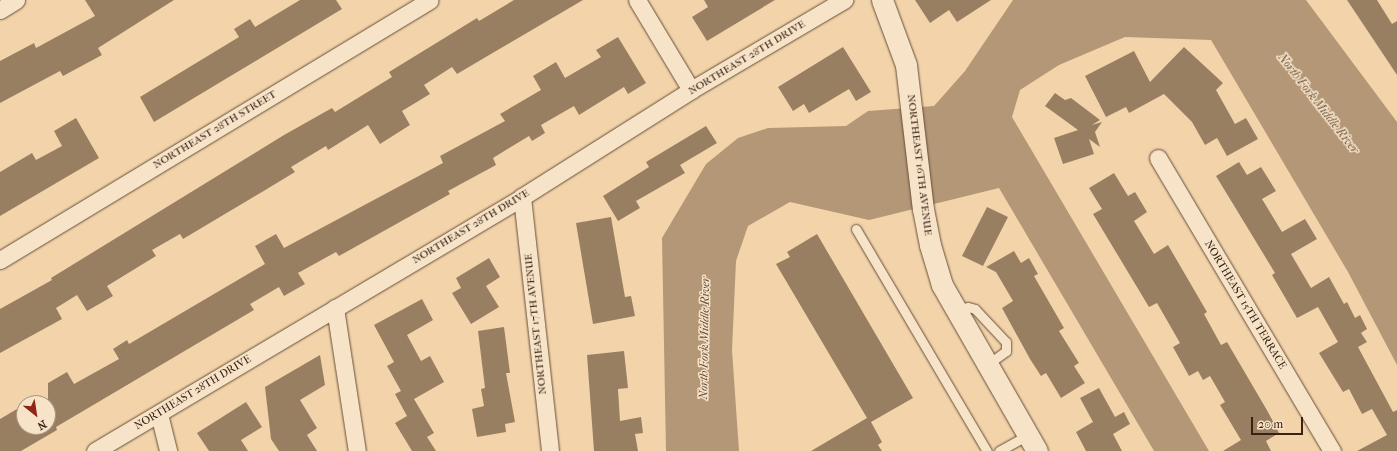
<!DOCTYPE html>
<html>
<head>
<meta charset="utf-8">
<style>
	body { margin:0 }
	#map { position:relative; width:1397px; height:451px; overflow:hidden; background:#f3d4aa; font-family:"IM FELL French Canon",serif }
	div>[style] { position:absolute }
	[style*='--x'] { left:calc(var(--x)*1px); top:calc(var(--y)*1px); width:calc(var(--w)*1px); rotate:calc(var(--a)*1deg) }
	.water>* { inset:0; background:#b39777 }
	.building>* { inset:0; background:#997f62 }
	.roads { filter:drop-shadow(0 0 1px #664e3a) drop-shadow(0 0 1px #664e3a) }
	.service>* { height:9px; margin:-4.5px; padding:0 4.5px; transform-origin:4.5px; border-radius:4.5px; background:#f7e3c8 }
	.minor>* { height:17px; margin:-8.5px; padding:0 8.5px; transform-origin:8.5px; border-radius:8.5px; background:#f7e3c8 }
	.tertiary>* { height:21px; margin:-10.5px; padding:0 10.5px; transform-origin:10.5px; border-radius:10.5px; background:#f7e3c8 }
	span { translate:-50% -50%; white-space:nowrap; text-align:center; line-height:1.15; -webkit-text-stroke:3px #f7e3c8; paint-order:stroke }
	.street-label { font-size:11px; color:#372214 }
	.water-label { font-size:12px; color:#624b37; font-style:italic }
	.north { position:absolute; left:16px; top:395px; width:40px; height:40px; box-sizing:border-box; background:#f7e3c8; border:1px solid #aa9680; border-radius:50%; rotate:150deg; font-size:11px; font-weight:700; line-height:16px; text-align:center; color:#372214 }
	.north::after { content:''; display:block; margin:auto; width:14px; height:18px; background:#8f2418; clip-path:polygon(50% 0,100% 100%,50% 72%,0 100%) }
	.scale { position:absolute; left:1251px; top:417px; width:52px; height:18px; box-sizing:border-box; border:2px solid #372214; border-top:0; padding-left:5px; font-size:12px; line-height:14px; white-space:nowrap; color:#372214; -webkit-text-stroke:3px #f7e3c8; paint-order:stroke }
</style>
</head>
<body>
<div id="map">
	<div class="water">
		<i style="clip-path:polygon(1013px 0,1306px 0,1397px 122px,1397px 365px,1348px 272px,1211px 40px,1125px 37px,1059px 65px,1020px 90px,1012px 117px,1209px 451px,1154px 451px,999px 188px,869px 220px,790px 202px,748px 226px,736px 261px,732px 350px,739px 451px,666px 451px,662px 238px,706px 164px,738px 138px,768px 128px,846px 126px,868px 111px,934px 106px,965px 71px)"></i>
	</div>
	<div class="building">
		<i style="clip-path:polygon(85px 0,174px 0,98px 48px,102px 55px,63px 76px,60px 71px,0 103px,0 61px,34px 43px,36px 48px,95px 16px)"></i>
		<i style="clip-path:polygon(300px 0,336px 0,342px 9px,154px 122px,140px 97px,239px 37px,234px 29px,250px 19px,255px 27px)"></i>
		<i style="clip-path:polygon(514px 0,583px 0,457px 74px,452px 67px,424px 85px,430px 94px,402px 111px,410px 125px,380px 144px,368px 125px,328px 150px,326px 146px,291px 167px,295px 172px,262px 192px,183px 239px,180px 234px,152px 250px,156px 256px,107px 286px,113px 296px,87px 311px,77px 295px,56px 308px,62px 319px,0 353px,0 309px,52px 280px,51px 278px,284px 135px,332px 108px,335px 112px,392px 77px,389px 72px,477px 18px,479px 21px)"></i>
		<i style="clip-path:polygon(704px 0,775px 0,707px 41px,692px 17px,708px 7px)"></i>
		<i style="clip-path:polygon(915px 0,991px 0,957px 22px,949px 10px,930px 23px)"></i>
		<i style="clip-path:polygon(1347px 0,1377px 0,1392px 24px,1397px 21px,1397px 75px)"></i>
		<i style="clip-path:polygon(618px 37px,646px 83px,628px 94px,624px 87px,579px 115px,574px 106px,541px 125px,545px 133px,532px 141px,529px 136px,493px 158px,496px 165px,448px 191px,450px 194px,339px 256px,336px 252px,298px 273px,305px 284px,284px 296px,279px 287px,250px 304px,254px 310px,56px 427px,57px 430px,21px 451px,0 451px,0 419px,17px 409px,22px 417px,24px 416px,24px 427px,48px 427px,48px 383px,67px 372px,74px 384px,119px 359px,113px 349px,127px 340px,129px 344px,265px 264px,255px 246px,276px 234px,284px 248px,443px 163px,440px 156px,505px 121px,500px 114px,541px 90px,533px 76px,556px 62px,565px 78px,601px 57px,596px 50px)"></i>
		<i style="clip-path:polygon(843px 47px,871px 92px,856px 101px,849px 89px,809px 113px,804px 104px,793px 111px,778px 87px)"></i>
		<i style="clip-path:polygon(1184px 47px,1223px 83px,1216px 90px,1235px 124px,1246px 118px,1258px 139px,1227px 156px,1217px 138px,1205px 145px,1192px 122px,1164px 94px,1129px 113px,1126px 107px,1106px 117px,1085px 76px,1134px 51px,1150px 82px)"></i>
		<i style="clip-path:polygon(1055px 93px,1065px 100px,1071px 98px,1100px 120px,1092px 125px,1102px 122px,1095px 132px,1100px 147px,1089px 139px,1094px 154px,1063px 164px,1054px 138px,1078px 130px,1045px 106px)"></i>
		<i style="clip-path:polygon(76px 118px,99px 158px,0 216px,0 172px,32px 153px,36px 160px,62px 146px,54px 131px)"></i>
		<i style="clip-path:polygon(706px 126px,717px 143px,680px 165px,685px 173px,636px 201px,640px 208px,618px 221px,603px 196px,649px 167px,646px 162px)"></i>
		<i style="clip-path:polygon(1239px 162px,1247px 175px,1261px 167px,1276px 191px,1262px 199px,1282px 232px,1305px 219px,1317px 239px,1291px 254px,1311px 288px,1329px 277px,1344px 304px,1347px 302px,1355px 318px,1360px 315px,1367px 329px,1361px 333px,1367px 342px,1358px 347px,1393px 412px,1397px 410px,1397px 451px,1357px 451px,1387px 435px,1372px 409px,1362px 414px,1349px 389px,1343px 392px,1319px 353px,1338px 342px,1318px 307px,1297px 318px,1272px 275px,1275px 273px,1216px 176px)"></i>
		<i style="clip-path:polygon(1114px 173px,1128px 196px,1135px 192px,1147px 212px,1134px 221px,1154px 254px,1168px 245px,1207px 312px,1204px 314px,1221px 345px,1227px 342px,1268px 412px,1279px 433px,1266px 441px,1271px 451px,1223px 451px,1241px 440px,1220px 405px,1225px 402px,1210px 376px,1203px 380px,1198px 371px,1189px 376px,1173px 347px,1180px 343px,1157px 303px,1149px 307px,1093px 214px,1102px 209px,1089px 188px)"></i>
		<i style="clip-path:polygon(987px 207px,1008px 217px,983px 266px,962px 256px)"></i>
		<i style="clip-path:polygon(611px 217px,625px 297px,631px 296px,635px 316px,593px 324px,576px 223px)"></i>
		<i style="clip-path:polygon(817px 234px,913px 398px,871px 422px,882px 442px,878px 445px,882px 451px,811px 451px,867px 418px,776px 264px,790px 257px,787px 252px)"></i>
		<i style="clip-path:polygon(1014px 251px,1021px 263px,1029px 258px,1038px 274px,1034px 276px,1064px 328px,1059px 331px,1079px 363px,1074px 366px,1085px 383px,1061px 398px,1046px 373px,1041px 376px,1030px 359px,1002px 308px,1013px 301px,996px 272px,986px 267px)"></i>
		<i style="clip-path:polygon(489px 258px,500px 277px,486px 286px,499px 307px,471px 324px,452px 293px,461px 288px,456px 278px)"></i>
		<i style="clip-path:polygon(422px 299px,433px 320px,407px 335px,421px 361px,430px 356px,444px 382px,414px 399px,434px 433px,427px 437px,436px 451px,412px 451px,395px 423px,407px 416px,395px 394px,401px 391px,387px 366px,394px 362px,374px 325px)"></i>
		<i style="clip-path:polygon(504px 327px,510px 373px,506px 373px,515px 422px,505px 424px,506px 432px,477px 437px,472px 409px,484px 406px,481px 389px,485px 388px,478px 331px)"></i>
		<i style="clip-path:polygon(624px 351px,628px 388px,618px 389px,620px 421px,641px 417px,643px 433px,635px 434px,638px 451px,594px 451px,587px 355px)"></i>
		<i style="clip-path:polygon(320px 355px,325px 385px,300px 400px,317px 428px,307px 435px,317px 451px,279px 451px,271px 439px,265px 387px)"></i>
		<i style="clip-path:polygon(1099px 388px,1115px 417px,1124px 412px,1130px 424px,1113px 434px,1122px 451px,1086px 451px,1076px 432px,1093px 422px,1080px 398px)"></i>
		<i style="clip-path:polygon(246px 402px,262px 427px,241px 440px,248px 451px,209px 451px,197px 433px)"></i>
	</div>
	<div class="roads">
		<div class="service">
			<i style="--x:856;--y:229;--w:258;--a:59.5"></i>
			<i style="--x:956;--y:309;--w:12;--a:-9"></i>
			<i style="--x:968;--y:307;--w:7;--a:16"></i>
			<i style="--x:975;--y:309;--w:45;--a:46.8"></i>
			<i style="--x:1006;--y:342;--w:9;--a:90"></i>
			<i style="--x:1006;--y:351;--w:24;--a:144"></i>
			<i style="--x:999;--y:451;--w:33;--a:-29"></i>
		</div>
		<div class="minor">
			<i style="--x:637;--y:0;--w:105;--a:59"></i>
			<i style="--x:0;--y:10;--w:19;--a:-32"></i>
			<i style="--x:1158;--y:158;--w:341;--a:59.3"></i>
			<i style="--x:522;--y:197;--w:256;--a:83.7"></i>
			<i style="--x:0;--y:260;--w:502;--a:-31.16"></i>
			<i style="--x:335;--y:308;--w:145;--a:81.3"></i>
			<i style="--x:159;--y:414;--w:38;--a:76"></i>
			<i style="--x:95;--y:451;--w:497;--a:-30.7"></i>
			<i style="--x:522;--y:197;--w:200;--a:-32.3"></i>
			<i style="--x:691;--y:90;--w:178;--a:-30.5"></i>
		</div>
		<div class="tertiary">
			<i style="--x:882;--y:0;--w:69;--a:69.7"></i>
			<i style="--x:906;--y:65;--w:145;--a:83.3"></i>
			<i style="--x:923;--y:209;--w:37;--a:79"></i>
			<i style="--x:930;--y:245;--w:42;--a:73.3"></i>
			<i style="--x:942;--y:285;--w:191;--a:60.2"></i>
		</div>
	</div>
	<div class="street-label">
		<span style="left:747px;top:58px;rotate:-31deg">NORTHEAST 28TH DRIVE</span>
		<span style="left:215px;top:130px;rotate:-31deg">NORTHEAST 28TH STREET</span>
		<span style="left:919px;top:165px;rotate:83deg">NORTHEAST 16TH AVENUE</span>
		<span style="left:471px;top:227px;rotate:-31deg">NORTHEAST 28TH DRIVE</span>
		<span style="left:1245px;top:305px;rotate:59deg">NORTHEAST 15TH TERRACE</span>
		<span style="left:536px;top:324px;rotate:-96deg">NORTHEAST 17TH AVENUE</span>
		<span style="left:193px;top:393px;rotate:-31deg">NORTHEAST 28TH DRIVE</span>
	</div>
	<div class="water-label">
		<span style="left:1318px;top:104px;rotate:52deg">North Fork Middle River</span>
		<span style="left:705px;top:338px;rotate:-89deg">North Fork Middle River</span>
	</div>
	<div class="north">N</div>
	<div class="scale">20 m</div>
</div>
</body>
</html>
